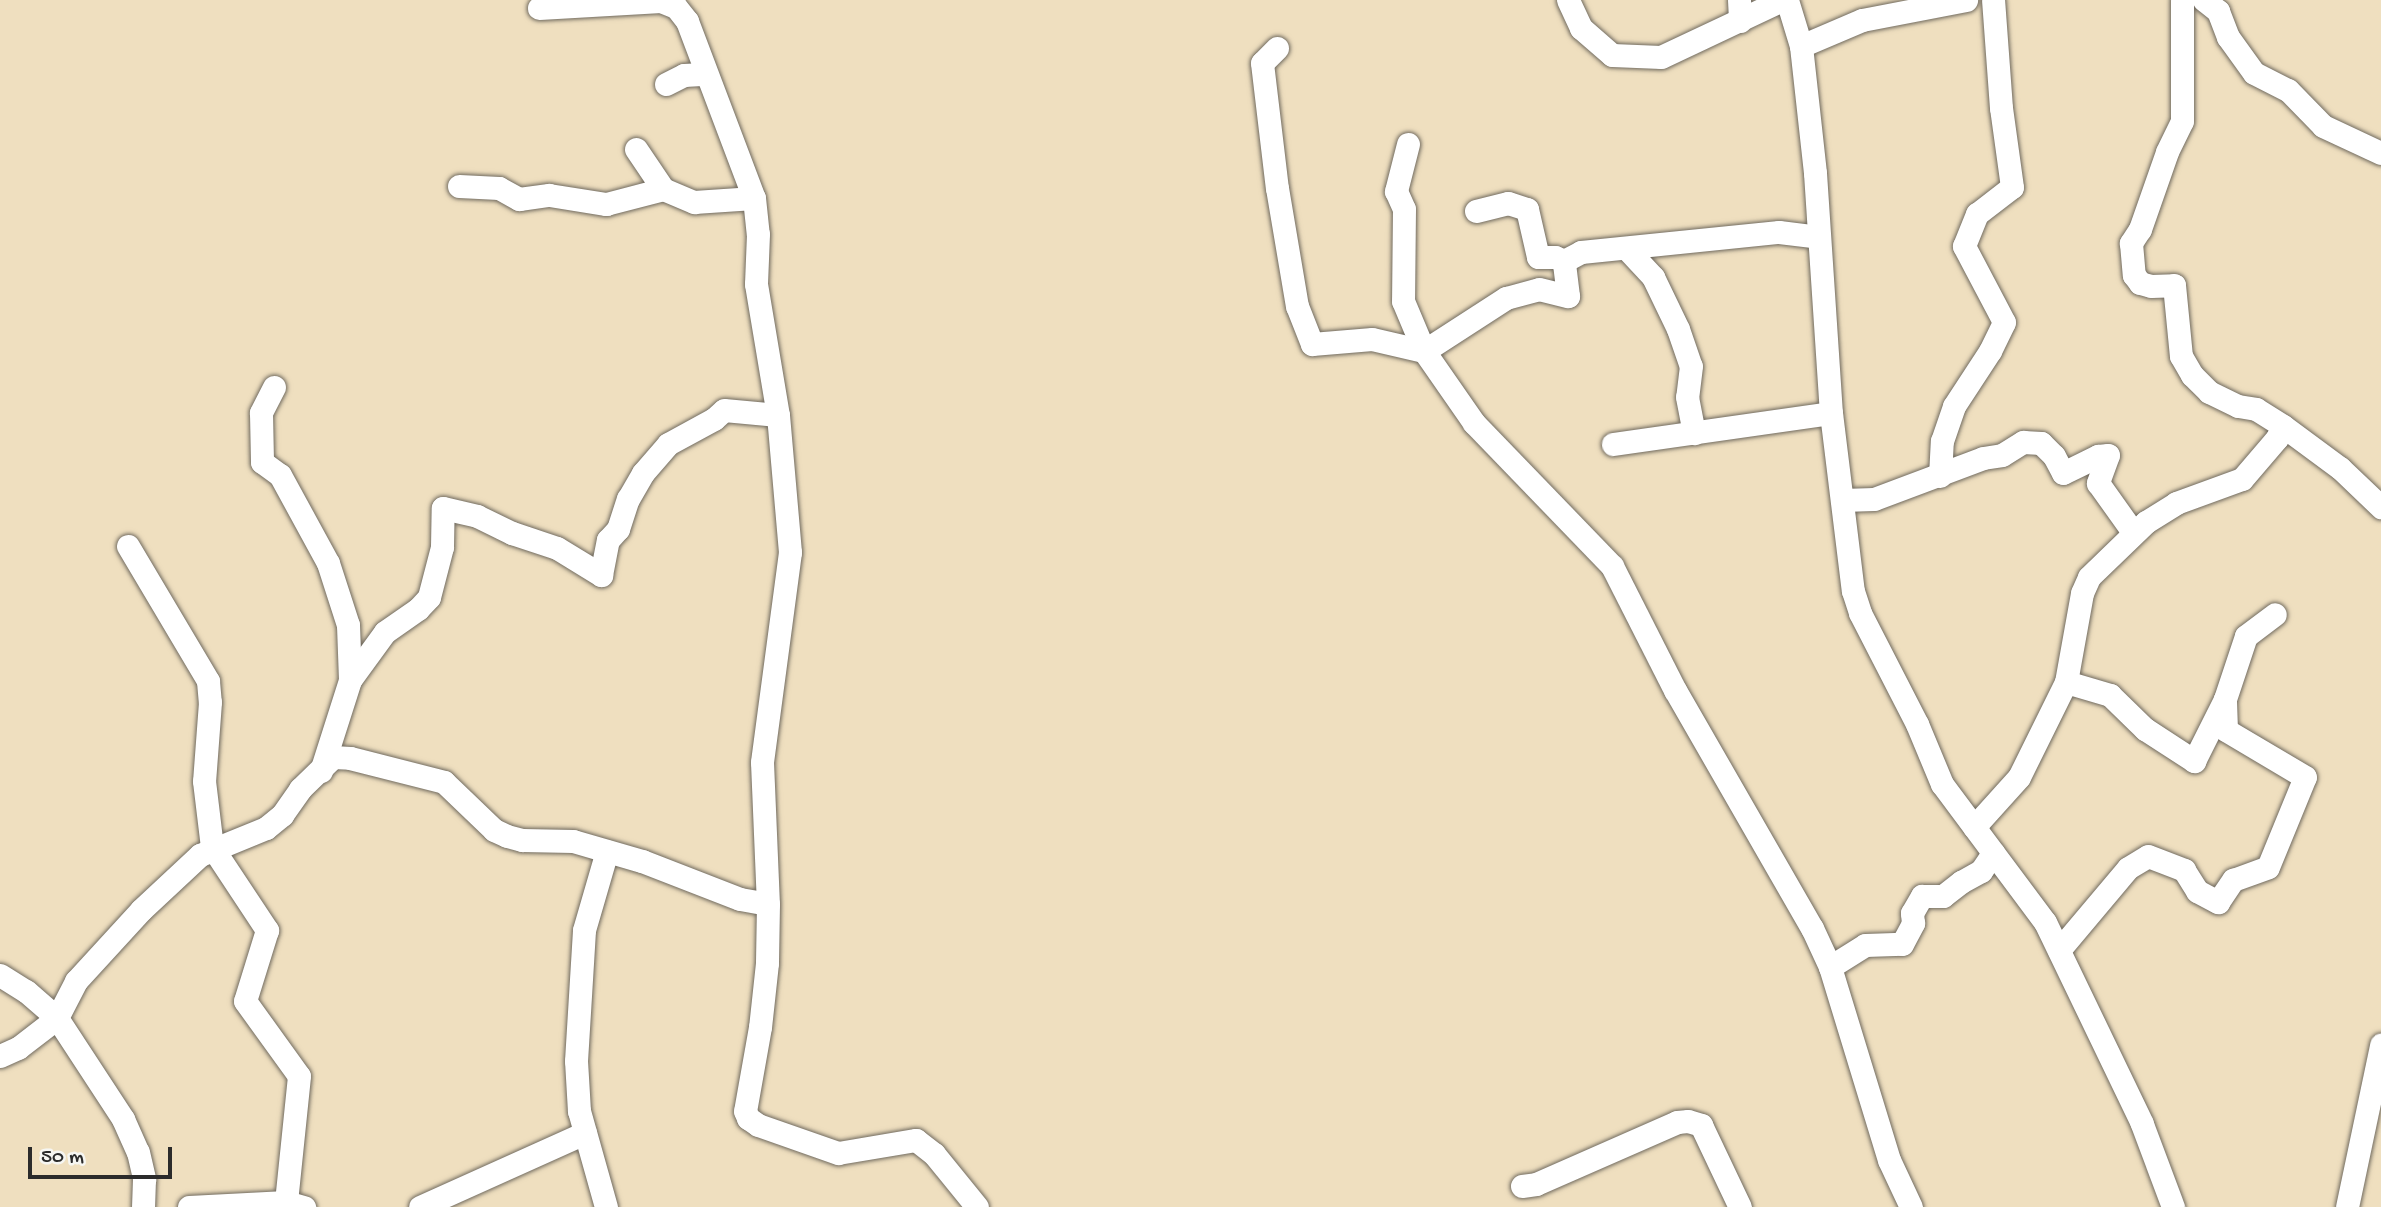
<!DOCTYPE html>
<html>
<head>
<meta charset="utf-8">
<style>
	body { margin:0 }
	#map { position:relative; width:2381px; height:1207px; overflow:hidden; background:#efdfbf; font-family:"Gochi Hand",sans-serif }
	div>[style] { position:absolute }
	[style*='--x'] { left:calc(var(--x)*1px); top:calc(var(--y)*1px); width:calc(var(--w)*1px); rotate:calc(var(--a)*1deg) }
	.roads { filter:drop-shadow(0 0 2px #706a5f) drop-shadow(0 0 2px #706a5f) }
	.minor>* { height:23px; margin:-11.5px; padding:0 11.5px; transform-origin:11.5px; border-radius:11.5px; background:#fff }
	span { translate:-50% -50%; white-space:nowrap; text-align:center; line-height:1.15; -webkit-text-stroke:5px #f6f6f2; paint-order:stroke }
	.scale { position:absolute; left:28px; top:1147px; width:144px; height:32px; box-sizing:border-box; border:4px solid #2b2b2b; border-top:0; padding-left:9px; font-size:21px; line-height:24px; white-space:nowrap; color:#2b2b2b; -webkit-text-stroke:5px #f6f6f2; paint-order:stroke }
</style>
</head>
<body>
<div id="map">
	<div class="roads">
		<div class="minor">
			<i style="--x:1568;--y:0;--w:31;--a:65"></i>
			<i style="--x:1581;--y:28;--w:41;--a:41.1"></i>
			<i style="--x:1612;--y:55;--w:49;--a:2.3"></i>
			<i style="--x:1661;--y:57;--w:134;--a:-25.2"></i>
			<i style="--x:1739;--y:0;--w:21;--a:87"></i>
			<i style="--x:1787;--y:0;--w:48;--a:73.1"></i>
			<i style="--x:1801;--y:46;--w:128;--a:83.7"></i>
			<i style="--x:1815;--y:173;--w:241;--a:86.2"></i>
			<i style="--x:1831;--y:413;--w:179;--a:83"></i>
			<i style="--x:1853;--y:591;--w:23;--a:72"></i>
			<i style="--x:1860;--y:613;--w:125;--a:62.8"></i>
			<i style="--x:1917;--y:724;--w:65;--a:67.4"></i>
			<i style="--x:1942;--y:784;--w:172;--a:53.3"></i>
			<i style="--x:2045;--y:922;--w:224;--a:64.3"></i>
			<i style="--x:2142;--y:1124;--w:89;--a:69.5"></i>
			<i style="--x:2182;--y:0;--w:121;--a:90"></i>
			<i style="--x:2182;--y:121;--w:34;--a:116"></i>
			<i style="--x:2167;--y:152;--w:82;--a:109.3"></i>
			<i style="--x:2140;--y:229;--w:17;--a:123"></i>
			<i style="--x:2131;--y:243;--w:32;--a:85"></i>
			<i style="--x:2134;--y:275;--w:10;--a:53"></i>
			<i style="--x:2140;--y:283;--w:11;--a:15"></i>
			<i style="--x:2151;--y:286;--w:23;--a:-2"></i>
			<i style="--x:2174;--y:285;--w:71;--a:84.4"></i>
			<i style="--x:2181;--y:356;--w:22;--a:60"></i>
			<i style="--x:2192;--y:375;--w:24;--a:45"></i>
			<i style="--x:2209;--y:392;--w:32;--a:26"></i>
			<i style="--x:2238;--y:406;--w:18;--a:9"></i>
			<i style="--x:2256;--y:409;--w:32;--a:32"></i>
			<i style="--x:2204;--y:0;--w:18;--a:38"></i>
			<i style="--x:2218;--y:11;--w:28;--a:69"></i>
			<i style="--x:2228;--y:37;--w:44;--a:54.2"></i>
			<i style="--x:2254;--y:73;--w:38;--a:27"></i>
			<i style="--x:2288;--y:90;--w:50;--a:45.8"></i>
			<i style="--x:2323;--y:126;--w:64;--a:25"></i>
			<i style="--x:539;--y:8;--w:122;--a:-3.3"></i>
			<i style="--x:661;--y:1;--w:16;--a:22"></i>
			<i style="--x:676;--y:7;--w:18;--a:52"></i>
			<i style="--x:687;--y:21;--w:189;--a:69.3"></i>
			<i style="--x:754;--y:198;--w:36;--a:84"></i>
			<i style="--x:758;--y:234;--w:50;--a:92.3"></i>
			<i style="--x:756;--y:284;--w:133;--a:80.5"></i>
			<i style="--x:778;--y:415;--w:138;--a:85"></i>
			<i style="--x:790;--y:552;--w:212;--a:97.6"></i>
			<i style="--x:762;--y:762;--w:142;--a:87.6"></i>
			<i style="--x:768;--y:904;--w:59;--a:91"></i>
			<i style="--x:767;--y:963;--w:64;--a:96.2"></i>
			<i style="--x:760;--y:1027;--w:85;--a:100.1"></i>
			<i style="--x:745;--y:1111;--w:8;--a:67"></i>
			<i style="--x:748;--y:1118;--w:12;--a:35"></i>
			<i style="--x:758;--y:1125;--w:85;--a:19.3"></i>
			<i style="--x:838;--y:1153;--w:79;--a:-9.5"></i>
			<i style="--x:916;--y:1140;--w:23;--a:38"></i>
			<i style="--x:934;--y:1154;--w:68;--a:50.9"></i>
			<i style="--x:1801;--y:46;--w:66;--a:-23.1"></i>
			<i style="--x:1862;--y:20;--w:106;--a:-10.9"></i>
			<i style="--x:1277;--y:48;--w:21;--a:135"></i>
			<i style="--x:1262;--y:63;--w:126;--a:83.2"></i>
			<i style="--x:1277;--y:188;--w:120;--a:80.4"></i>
			<i style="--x:1297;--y:306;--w:41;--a:68.5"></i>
			<i style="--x:1312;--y:344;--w:60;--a:-4.8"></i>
			<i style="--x:1372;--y:339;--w:53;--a:13"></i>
			<i style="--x:1424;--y:351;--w:88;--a:55.2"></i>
			<i style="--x:1474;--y:423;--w:199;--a:46"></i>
			<i style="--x:1612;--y:566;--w:139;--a:63.1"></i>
			<i style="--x:1675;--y:690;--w:275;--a:60.1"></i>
			<i style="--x:1812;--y:928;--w:43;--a:65.2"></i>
			<i style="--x:1830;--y:967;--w:202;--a:73"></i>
			<i style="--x:1889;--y:1160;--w:52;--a:64.9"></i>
			<i style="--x:666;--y:84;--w:20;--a:-27"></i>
			<i style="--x:684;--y:75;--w:22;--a:-3"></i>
			<i style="--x:1408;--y:144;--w:49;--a:104.3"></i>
			<i style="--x:1396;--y:191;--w:20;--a:66"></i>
			<i style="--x:1404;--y:209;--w:92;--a:90.6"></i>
			<i style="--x:1403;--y:301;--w:54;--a:67.2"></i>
			<i style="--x:1424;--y:351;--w:98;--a:-32.9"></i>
			<i style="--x:1506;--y:298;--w:34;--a:-15"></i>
			<i style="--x:1539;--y:289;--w:30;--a:14"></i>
			<i style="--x:1568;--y:296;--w:35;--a:-97"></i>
			<i style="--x:1564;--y:261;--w:19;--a:-28"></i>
			<i style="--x:1581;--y:252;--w:199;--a:-5.8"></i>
			<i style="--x:1779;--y:232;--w:40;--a:7.1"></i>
			<i style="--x:636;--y:149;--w:48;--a:56"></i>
			<i style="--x:663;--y:189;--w:34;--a:23"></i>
			<i style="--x:694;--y:202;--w:60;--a:-3.8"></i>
			<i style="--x:459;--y:186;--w:40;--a:2.9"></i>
			<i style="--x:499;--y:188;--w:23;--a:29"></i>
			<i style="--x:519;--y:199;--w:30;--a:-8"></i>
			<i style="--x:549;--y:195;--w:58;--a:9"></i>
			<i style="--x:606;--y:204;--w:59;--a:-14.7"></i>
			<i style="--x:1476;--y:211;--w:33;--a:-14"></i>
			<i style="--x:1508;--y:203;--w:20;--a:18"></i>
			<i style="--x:1527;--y:209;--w:49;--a:77.1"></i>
			<i style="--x:1538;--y:257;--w:17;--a:0"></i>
			<i style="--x:1555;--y:257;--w:10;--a:24"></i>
			<i style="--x:1626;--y:248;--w:40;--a:47"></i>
			<i style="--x:1653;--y:277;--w:58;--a:64.3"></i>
			<i style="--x:1678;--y:329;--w:39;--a:71"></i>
			<i style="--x:1691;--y:366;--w:31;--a:97"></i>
			<i style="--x:1687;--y:397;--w:37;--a:79"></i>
			<i style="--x:274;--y:387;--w:29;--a:117"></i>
			<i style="--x:261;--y:413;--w:49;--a:88.8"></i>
			<i style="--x:262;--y:462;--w:22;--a:36"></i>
			<i style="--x:280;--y:475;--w:100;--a:61.4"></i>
			<i style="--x:328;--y:563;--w:65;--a:72.1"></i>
			<i style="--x:348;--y:625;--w:55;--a:87.9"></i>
			<i style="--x:1613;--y:444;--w:220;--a:-8.1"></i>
			<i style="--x:1940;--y:476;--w:35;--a:-87"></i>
			<i style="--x:1942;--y:441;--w:37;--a:-71"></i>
			<i style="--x:1954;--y:406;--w:66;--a:-56.8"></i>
			<i style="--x:1990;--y:351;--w:32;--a:-64"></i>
			<i style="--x:2004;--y:322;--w:86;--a:-117.8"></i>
			<i style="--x:1964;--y:246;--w:35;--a:-68"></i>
			<i style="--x:1977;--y:214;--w:44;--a:-37.6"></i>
			<i style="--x:2012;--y:187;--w:80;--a:-97.9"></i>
			<i style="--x:2001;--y:108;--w:108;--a:-94.2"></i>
			<i style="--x:1842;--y:500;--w:32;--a:-2"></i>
			<i style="--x:1874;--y:499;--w:116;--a:-20.6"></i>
			<i style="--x:1983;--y:458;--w:19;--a:-9"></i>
			<i style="--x:2002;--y:455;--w:25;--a:-32"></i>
			<i style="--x:2023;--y:442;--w:18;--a:3"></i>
			<i style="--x:2041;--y:443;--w:18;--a:45"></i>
			<i style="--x:2054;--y:456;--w:19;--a:62"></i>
			<i style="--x:2063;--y:473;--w:39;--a:-26"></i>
			<i style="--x:2098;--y:456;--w:10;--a:-6"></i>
			<i style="--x:2108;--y:455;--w:30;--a:110"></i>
			<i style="--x:2098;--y:483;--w:60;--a:54.5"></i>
			<i style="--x:128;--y:546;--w:157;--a:59.3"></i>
			<i style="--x:208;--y:681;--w:21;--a:85"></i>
			<i style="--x:210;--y:702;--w:79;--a:94.3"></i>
			<i style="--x:204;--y:781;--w:66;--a:83.1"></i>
			<i style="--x:212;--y:847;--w:100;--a:56.5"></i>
			<i style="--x:267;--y:930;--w:74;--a:107.2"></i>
			<i style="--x:245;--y:1001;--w:92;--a:54.2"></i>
			<i style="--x:299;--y:1076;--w:127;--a:95.9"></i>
			<i style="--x:2066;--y:682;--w:46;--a:16.5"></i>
			<i style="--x:2110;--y:695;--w:49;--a:44.2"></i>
			<i style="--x:2145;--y:729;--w:59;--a:33.1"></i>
			<i style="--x:2194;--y:761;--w:67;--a:-63.4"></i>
			<i style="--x:321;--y:771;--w:96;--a:-72.3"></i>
			<i style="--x:350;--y:680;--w:59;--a:-53.9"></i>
			<i style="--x:385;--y:632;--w:40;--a:-34.9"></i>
			<i style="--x:418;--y:609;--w:16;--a:-47"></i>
			<i style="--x:429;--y:597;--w:52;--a:-75.4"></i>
			<i style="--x:442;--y:547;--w:39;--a:-89"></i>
			<i style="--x:443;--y:508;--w:35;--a:13"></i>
			<i style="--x:477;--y:516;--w:39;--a:26"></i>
			<i style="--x:512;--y:533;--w:47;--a:18.4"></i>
			<i style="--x:557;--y:548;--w:52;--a:31.5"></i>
			<i style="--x:601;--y:575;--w:36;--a:-79"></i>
			<i style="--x:608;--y:540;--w:15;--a:-48"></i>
			<i style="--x:618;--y:529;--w:32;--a:-72"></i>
			<i style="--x:628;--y:499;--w:30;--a:-60"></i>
			<i style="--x:643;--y:473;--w:38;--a:-49"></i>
			<i style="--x:668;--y:444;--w:52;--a:-28.5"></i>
			<i style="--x:714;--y:419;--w:13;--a:-42"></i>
			<i style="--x:724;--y:410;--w:54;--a:5.3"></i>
			<i style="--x:1974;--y:827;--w:67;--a:-48"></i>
			<i style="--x:2019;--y:777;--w:106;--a:-63.7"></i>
			<i style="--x:2066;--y:682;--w:90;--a:-79.8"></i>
			<i style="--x:2082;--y:593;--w:17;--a:-66"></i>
			<i style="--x:2089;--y:577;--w:79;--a:-44"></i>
			<i style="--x:2146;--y:522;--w:36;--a:-32"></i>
			<i style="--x:2176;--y:503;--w:70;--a:-20"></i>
			<i style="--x:2242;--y:479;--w:54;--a:-49.5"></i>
			<i style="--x:2277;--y:438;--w:13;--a:-63"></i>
			<i style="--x:2283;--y:426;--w:71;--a:36.4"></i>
			<i style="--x:2340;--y:468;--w:57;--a:43.6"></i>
			<i style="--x:2059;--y:950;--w:107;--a:-49.9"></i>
			<i style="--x:2128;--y:868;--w:23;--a:-31"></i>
			<i style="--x:2148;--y:856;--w:39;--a:21"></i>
			<i style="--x:2184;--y:870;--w:25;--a:58"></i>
			<i style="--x:2197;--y:891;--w:24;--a:28"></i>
			<i style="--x:2218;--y:902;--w:27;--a:-56"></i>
			<i style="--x:2233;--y:880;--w:37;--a:-20"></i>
			<i style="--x:2268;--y:867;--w:97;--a:-67.7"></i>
			<i style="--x:2305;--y:777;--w:92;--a:-149.3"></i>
			<i style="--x:2226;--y:730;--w:31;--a:-92"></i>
			<i style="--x:2225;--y:699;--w:66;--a:-71.6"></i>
			<i style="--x:2246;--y:636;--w:36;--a:-37"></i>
			<i style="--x:1830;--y:967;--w:41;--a:-32.2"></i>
			<i style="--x:1865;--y:945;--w:37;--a:-2"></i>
			<i style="--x:1902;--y:944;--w:24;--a:-62"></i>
			<i style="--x:1913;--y:923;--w:10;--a:-96"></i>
			<i style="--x:1912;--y:913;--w:20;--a:-60"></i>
			<i style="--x:1922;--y:896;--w:21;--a:0"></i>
			<i style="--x:1943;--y:896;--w:23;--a:-38"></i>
			<i style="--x:1961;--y:882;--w:23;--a:-29"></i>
			<i style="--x:1981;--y:871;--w:22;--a:-56"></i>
			<i style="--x:0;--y:975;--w:31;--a:32"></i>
			<i style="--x:26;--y:991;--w:41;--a:41.1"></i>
			<i style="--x:57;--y:1018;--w:121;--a:56.8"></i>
			<i style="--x:123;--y:1119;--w:36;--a:66"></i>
			<i style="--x:138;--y:1152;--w:28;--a:77"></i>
			<i style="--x:144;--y:1179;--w:28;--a:92"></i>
			<i style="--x:0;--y:1056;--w:20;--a:-24"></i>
			<i style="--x:18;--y:1048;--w:49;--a:-37.6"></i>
			<i style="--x:57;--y:1018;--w:42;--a:-62.8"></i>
			<i style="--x:76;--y:981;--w:96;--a:-47.5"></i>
			<i style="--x:141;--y:910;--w:81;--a:-43"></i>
			<i style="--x:200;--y:855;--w:71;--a:-22.2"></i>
			<i style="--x:266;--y:828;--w:21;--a:-39"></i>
			<i style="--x:282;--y:815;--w:32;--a:-55"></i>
			<i style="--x:300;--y:789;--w:46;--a:-44.1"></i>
			<i style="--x:333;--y:757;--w:17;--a:3"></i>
			<i style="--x:350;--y:758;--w:97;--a:14.3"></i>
			<i style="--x:444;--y:782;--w:69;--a:43.8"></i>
			<i style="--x:494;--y:830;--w:14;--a:25"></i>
			<i style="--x:507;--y:836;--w:16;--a:15"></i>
			<i style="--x:522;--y:840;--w:51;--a:1.1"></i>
			<i style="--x:573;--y:841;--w:72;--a:16.2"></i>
			<i style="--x:642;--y:861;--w:105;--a:21.2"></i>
			<i style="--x:740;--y:899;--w:28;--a:10"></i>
			<i style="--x:1522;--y:1186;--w:14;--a:-8"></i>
			<i style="--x:1536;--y:1184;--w:154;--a:-23.7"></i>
			<i style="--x:1677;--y:1122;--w:11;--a:-5"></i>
			<i style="--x:1688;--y:1121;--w:14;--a:17"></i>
			<i style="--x:1701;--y:1125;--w:91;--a:64.6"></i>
			<i style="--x:189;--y:1207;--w:97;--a:-3"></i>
			<i style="--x:286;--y:1202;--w:19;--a:16"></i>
			<i style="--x:420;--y:1207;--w:181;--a:-24.2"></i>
			<i style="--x:606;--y:1207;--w:100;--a:-105.7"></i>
			<i style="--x:579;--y:1111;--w:50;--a:-93.4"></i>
			<i style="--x:576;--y:1061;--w:131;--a:-86.5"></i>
			<i style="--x:584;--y:930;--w:82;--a:-73.8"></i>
			<i style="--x:2347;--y:1207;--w:166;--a:-78.1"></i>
		</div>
	</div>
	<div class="scale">50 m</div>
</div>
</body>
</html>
